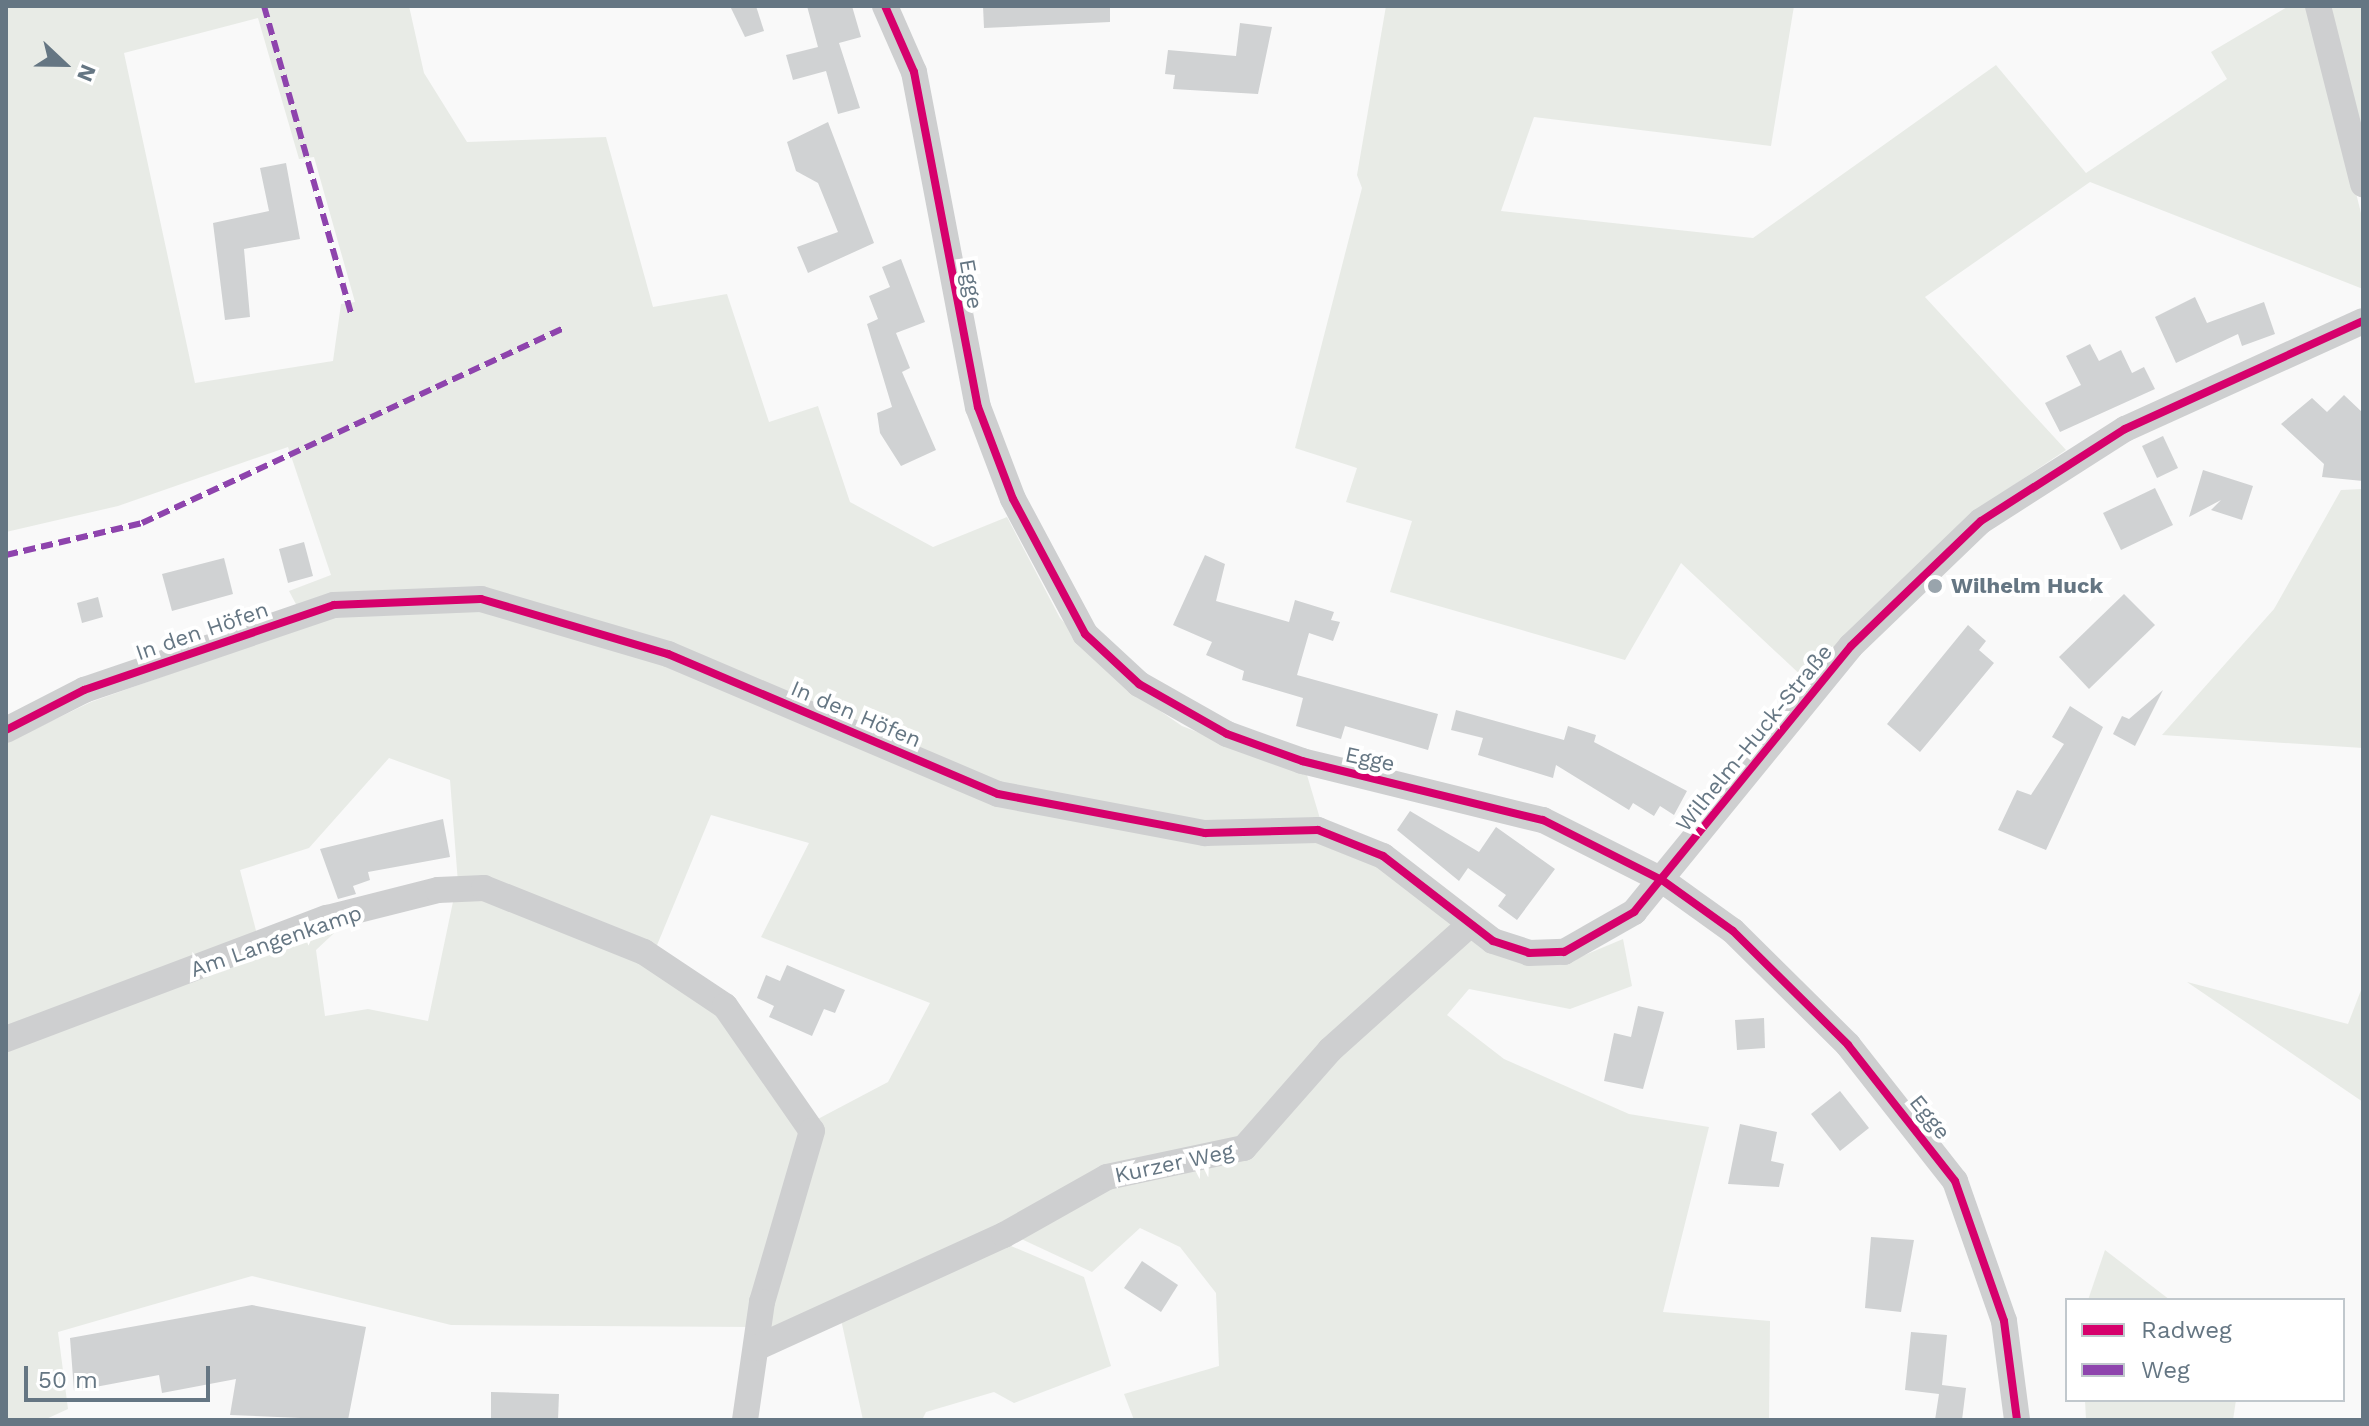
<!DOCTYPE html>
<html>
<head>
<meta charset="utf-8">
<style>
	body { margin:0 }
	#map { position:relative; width:2369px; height:1426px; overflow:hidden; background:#f9f9f9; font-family:"Work Sans",sans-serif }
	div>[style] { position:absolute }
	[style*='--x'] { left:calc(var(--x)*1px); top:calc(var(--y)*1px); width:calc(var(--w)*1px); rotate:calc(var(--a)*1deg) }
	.green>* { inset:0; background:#e8ebe6 }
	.building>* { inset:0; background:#d0d2d3 }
	.street>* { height:26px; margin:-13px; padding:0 13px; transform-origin:13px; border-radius:13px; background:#cecfd0 }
	.quiet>* { height:6px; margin-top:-3px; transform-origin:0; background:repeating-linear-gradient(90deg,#8e44ad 0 12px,transparent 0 18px) }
	.cycleway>* { height:8px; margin:-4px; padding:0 4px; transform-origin:4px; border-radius:4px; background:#d6006c }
	.dots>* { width:22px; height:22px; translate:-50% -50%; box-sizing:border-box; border:4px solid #fff; border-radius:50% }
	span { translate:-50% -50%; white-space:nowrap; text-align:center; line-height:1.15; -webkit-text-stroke:8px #fff; paint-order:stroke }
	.street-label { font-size:22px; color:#657683 }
	.poi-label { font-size:22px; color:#657683; font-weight:700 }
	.left { translate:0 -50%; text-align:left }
	.frame { position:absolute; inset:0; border:8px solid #657683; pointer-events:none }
	.legend { position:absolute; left:2065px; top:1298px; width:280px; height:104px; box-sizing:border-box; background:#fff; border:2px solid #c1c8cd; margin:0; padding:10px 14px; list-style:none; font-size:24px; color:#657683 }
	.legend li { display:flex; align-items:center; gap:16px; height:40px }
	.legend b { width:40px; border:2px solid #c1c8cd }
	.north { position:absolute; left:24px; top:24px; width:80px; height:80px; -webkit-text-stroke:6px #fff; paint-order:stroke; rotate:112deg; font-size:22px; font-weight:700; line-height:32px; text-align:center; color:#657683 }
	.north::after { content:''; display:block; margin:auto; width:28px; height:36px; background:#657683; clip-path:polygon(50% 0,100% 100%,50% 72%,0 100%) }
	.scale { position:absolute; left:24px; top:1366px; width:186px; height:36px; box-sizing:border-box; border:4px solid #657683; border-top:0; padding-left:10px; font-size:24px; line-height:28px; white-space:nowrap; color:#657683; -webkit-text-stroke:6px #fff; paint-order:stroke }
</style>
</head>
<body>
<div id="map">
	<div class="green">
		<i style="clip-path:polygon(evenodd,6px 6px,409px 6px,424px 73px,467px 142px,606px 137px,653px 307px,727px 294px,769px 422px,818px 406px,850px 502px,933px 547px,1007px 517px,1060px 618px,1124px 686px,1182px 726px,1307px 775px,1321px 822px,1526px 961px,1561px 965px,1623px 939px,1632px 986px,1570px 1009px,1469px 989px,1447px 1015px,1504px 1059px,1629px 1114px,1709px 1127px,1663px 1312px,1770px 1321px,1769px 1420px,1134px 1420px,1124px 1394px,1219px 1366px,1216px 1293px,1180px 1247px,1140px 1228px,1092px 1272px,1015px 1236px,1030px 1210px,764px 1334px,816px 1120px,888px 1082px,930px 1003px,761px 937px,809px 843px,711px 815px,655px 950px,458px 883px,450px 780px,389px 758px,309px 848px,240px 870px,263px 957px,348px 920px,316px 950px,325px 1016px,368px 1009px,428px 1021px,454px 897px,484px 894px,647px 963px,721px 1013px,802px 1123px,753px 1327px,451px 1325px,252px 1276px,58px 1332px,68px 1409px,44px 1420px,6px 1420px,6px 743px,91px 702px,307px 625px,289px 591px,331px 575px,288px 447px,118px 506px,6px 532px,6px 6px,258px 18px,299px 159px,314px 157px,355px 302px,341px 304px,333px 361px,195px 383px,124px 53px,258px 18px)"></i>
		<i style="clip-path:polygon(1386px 6px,1794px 6px,1771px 146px,1534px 117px,1501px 211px,1753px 238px,1996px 65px,2086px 173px,2227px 79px,2211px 52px,2289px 6px,2309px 6px,2363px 221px,2363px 289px,2090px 182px,1925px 297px,2066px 450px,1972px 513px,1806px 680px,1681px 563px,1625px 660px,1390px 592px,1412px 521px,1346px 502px,1357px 468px,1295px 448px,1362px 188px,1357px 175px)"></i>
		<i style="clip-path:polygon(2327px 6px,2363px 6px,2363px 137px)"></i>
		<i style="clip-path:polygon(2363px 489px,2363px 748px,2162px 735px,2274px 609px,2341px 490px)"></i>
		<i style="clip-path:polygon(2187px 982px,2348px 1024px,2363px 985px,2363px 1102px)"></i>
		<i style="clip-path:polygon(1004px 1243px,1084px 1277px,1111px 1366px,1014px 1403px,994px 1392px,926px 1412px,922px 1420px,863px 1420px,840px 1315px)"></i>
		<i style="clip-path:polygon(2105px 1250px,2170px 1300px,2088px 1300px)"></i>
		<i style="clip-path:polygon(2085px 1400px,2236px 1400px,2233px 1420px,2086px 1420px)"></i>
	</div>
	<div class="building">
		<i style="clip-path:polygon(730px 6px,756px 6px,764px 31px,745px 37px)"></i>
		<i style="clip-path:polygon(807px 6px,852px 6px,861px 37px,839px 43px,860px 108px,838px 114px,826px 71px,793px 80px,786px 55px,818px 47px)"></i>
		<i style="clip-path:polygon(983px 6px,1110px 6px,1110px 22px,984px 28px)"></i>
		<i style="clip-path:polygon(1240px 23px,1272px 27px,1258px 94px,1173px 89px,1175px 75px,1165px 74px,1168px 50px,1236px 56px)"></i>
		<i style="clip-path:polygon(828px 122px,874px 243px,808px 273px,797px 247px,838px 232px,818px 183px,796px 171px,787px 142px)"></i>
		<i style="clip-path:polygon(286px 163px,300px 239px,244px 249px,250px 317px,225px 320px,213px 223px,269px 211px,260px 168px)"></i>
		<i style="clip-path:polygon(901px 259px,925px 322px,896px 333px,910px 368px,902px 372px,936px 450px,901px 466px,880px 433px,877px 413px,892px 407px,867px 324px,878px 319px,869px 296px,890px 287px,882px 267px)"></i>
		<i style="clip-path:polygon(2195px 297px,2207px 323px,2264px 302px,2275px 334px,2242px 346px,2238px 334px,2176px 363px,2155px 317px)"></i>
		<i style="clip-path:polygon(2090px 344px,2099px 361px,2121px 350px,2132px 373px,2144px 367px,2155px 389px,2060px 432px,2045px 403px,2081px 385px,2066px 356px)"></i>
		<i style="clip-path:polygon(2344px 395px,2363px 413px,2363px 481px,2322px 477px,2324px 464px,2281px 424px,2312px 398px,2327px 412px)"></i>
		<i style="clip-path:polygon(2163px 436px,2178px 468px,2157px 478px,2142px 446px)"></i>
		<i style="clip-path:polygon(2203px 470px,2253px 486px,2242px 520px,2211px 510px,2221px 500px,2189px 517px)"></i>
		<i style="clip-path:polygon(2155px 488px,2173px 525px,2121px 550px,2103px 513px)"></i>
		<i style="clip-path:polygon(304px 542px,313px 576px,288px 583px,279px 549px)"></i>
		<i style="clip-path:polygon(1205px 555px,1225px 564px,1216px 601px,1289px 622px,1295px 600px,1334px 612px,1331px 620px,1340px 622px,1333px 641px,1309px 633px,1297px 675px,1438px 714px,1428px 750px,1345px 726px,1341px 739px,1296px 726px,1303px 698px,1242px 680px,1244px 671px,1206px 655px,1212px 642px,1173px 625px)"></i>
		<i style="clip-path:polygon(224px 558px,233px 594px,172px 611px,162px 574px)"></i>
		<i style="clip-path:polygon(2124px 594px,2155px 625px,2089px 689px,2059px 657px)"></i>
		<i style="clip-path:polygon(98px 597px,103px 617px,82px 623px,77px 603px)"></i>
		<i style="clip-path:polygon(1968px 625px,1986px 641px,1979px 650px,1994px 663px,1920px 752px,1887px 724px)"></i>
		<i style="clip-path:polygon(2163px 690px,2135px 746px,2113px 734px,2122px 716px,2129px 719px)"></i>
		<i style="clip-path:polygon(2070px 706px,2103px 727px,2046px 850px,1998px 830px,2017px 790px,2031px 795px,2064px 744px,2052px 737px)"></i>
		<i style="clip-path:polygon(1456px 710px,1564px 740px,1568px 726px,1596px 735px,1594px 742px,1687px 791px,1674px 815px,1660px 806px,1654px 816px,1633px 803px,1629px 810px,1556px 765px,1553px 778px,1478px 755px,1483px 738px,1451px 730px)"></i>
		<i style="clip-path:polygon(1410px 811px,1479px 852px,1496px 827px,1555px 869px,1517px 920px,1498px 906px,1506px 895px,1468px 868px,1459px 881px,1397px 830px)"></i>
		<i style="clip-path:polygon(443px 819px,450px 857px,368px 872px,370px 880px,353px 886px,356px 894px,338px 899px,320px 849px)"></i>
		<i style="clip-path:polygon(787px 965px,845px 990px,835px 1013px,824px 1009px,812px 1036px,769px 1017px,774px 1006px,757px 998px,766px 975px,780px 981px)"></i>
		<i style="clip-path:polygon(1638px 1006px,1664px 1012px,1643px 1089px,1604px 1081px,1614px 1033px,1631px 1037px)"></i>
		<i style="clip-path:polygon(1764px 1018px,1765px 1048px,1737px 1050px,1735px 1020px)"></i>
		<i style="clip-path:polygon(1840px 1091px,1869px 1128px,1840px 1151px,1811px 1114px)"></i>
		<i style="clip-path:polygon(1740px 1124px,1777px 1132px,1771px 1161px,1784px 1164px,1779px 1187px,1728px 1184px)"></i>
		<i style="clip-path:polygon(1871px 1237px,1914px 1240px,1901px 1312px,1865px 1308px)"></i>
		<i style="clip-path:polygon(1142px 1261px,1178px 1285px,1161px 1312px,1124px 1288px)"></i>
		<i style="clip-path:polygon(252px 1305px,366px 1327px,348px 1420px,230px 1415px,236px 1379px,162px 1393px,159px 1375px,74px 1391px,70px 1338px)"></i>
		<i style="clip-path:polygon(1911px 1332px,1947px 1335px,1942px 1385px,1966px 1388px,1962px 1420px,1935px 1420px,1939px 1394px,1905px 1390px)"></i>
		<i style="clip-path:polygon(491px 1392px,559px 1394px,558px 1420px,491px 1420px)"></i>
	</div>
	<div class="street">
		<i style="--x:885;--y:6;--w:72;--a:66.3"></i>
		<i style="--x:914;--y:72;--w:341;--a:79.2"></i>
		<i style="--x:978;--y:407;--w:98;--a:69.2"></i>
		<i style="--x:1013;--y:499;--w:153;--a:61.9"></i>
		<i style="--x:1085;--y:634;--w:74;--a:42.8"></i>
		<i style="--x:1139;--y:684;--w:101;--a:29.6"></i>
		<i style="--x:1227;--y:734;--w:80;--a:19.8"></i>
		<i style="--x:1302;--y:761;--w:248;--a:13.8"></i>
		<i style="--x:1543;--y:820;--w:133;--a:26.8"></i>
		<i style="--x:1662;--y:880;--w:87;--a:35.7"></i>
		<i style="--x:1733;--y:931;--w:162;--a:44.7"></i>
		<i style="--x:1848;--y:1045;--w:173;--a:51.8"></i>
		<i style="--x:1955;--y:1181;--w:148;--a:70.7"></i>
		<i style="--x:2004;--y:1321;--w:100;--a:82.5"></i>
		<i style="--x:2318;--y:6;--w:184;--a:75.8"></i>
		<i style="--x:6;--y:730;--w:88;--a:-27.1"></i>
		<i style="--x:84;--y:690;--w:264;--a:-18.8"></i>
		<i style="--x:334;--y:605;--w:147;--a:-2.3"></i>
		<i style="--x:481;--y:599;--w:195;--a:16.4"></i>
		<i style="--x:668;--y:654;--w:358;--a:23"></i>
		<i style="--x:998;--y:794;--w:211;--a:10.7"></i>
		<i style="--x:1205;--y:833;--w:113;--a:-1.5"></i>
		<i style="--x:1318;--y:830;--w:70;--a:21.8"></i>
		<i style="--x:1383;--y:856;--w:139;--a:37.7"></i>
		<i style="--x:1493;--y:941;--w:38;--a:18"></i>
		<i style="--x:1529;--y:953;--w:35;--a:-2"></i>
		<i style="--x:1564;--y:952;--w:81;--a:-29.7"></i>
		<i style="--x:1634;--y:912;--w:343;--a:-50.8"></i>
		<i style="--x:1851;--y:646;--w:180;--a:-43.9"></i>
		<i style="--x:1981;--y:521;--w:171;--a:-32.6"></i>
		<i style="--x:2125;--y:429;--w:261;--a:-24.4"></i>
		<i style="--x:6;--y:1039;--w:343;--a:-20.7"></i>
		<i style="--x:327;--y:918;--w:114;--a:-14.2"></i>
		<i style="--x:438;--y:890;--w:46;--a:-2.5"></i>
		<i style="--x:484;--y:888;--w:172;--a:21.8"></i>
		<i style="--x:644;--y:952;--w:97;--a:33.7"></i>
		<i style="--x:725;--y:1006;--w:152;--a:55.2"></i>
		<i style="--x:812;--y:1131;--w:178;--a:106.3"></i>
		<i style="--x:762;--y:1302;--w:119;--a:98.2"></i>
		<i style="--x:756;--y:1348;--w:273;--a:-24.5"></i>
		<i style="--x:1004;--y:1235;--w:118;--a:-29.4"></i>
		<i style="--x:1107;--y:1177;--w:140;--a:-12"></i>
		<i style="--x:1244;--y:1148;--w:130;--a:-48.7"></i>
		<i style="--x:1330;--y:1050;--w:186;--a:-41.9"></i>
	</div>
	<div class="quiet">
		<i style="--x:264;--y:6;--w:322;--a:74.2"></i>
		<i style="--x:6;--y:555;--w:140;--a:-13.2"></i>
		<i style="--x:142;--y:523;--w:463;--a:-24.8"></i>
	</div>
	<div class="cycleway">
		<i style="--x:885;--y:6;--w:72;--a:66.3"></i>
		<i style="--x:914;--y:72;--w:341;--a:79.2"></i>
		<i style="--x:978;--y:407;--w:98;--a:69.2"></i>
		<i style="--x:1013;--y:499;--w:153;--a:61.9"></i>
		<i style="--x:1085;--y:634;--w:74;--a:42.8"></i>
		<i style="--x:1139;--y:684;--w:101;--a:29.6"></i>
		<i style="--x:1227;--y:734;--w:80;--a:19.8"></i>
		<i style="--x:1302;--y:761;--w:248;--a:13.8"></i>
		<i style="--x:1543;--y:820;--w:133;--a:26.8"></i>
		<i style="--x:1662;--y:880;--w:87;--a:35.7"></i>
		<i style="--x:1733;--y:931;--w:162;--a:44.7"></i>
		<i style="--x:1848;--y:1045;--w:173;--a:51.8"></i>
		<i style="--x:1955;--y:1181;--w:148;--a:70.7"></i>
		<i style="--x:2004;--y:1321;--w:100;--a:82.5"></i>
		<i style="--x:6;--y:730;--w:88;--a:-27.1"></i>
		<i style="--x:84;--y:690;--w:264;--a:-18.8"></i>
		<i style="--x:334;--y:605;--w:147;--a:-2.3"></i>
		<i style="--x:481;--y:599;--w:195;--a:16.4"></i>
		<i style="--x:668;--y:654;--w:358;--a:23"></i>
		<i style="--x:998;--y:794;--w:211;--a:10.7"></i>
		<i style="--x:1205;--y:833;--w:113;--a:-1.5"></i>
		<i style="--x:1318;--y:830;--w:70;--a:21.8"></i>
		<i style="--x:1383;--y:856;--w:139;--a:37.7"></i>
		<i style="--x:1493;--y:941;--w:38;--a:18"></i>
		<i style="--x:1529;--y:953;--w:35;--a:-2"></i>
		<i style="--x:1564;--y:952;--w:81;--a:-29.7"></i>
		<i style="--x:1634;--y:912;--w:343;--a:-50.8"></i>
		<i style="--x:1851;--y:646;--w:180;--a:-43.9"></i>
		<i style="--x:1981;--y:521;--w:171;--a:-32.6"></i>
		<i style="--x:2125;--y:429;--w:261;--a:-24.4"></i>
	</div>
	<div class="dots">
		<i style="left:1935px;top:586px;background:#99a4ac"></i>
	</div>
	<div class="street-label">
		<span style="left:971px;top:284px;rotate:80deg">Egge</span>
		<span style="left:202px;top:631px;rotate:-19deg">In den Höfen</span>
		<span style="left:856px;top:714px;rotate:23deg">In den Höfen</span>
		<span style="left:1754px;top:738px;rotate:-51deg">Wilhelm-Huck-Straße</span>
		<span style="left:1370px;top:759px;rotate:12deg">Egge</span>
		<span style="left:276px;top:941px;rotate:-19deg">Am Langenkamp</span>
		<span style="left:1930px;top:1117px;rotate:51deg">Egge</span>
		<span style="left:1174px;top:1163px;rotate:-12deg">Kurzer Weg</span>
	</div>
	<div class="poi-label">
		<span class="left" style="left:1951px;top:586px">Wilhelm Huck</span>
	</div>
	<div class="frame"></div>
	<ul class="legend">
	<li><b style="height:10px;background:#d6006c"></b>Radweg</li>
	<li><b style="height:10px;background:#8e44ad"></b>Weg</li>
	</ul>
	<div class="north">N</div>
	<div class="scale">50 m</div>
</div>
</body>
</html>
